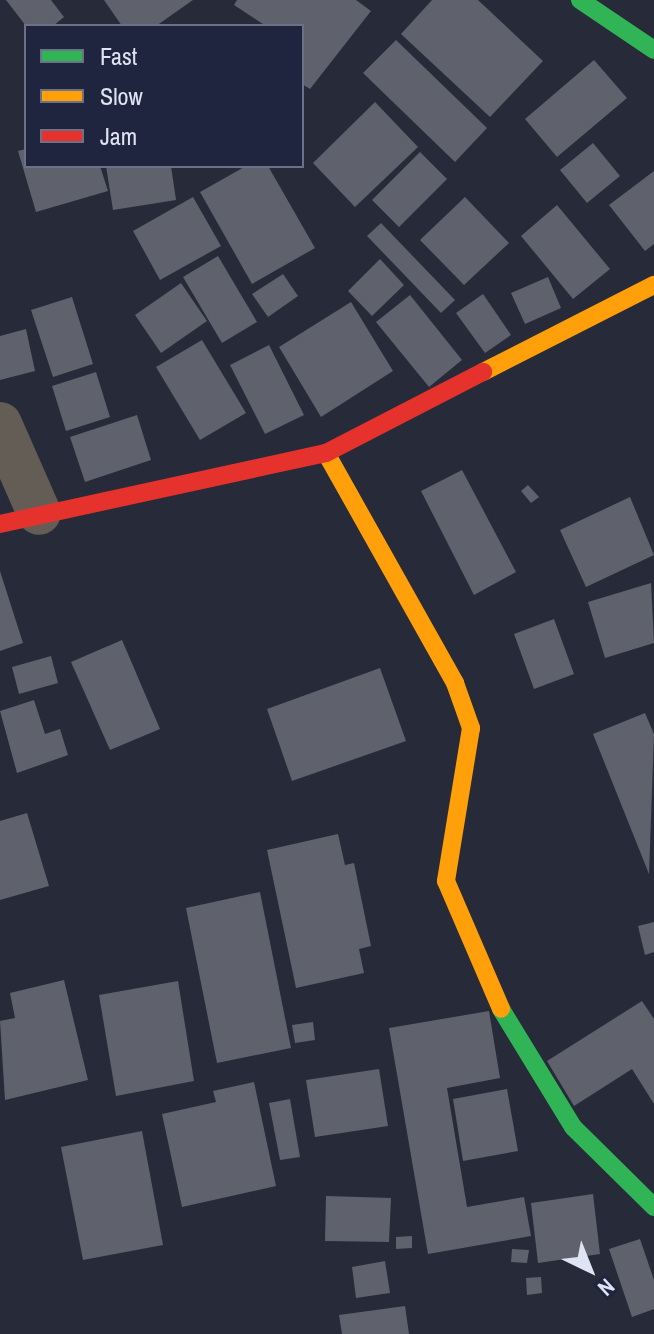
<!DOCTYPE html>
<html>
<head>
<meta charset="utf-8">
<style>
	body { margin:0 }
	#map { position:relative; width:654px; height:1334px; overflow:hidden; background:#272a38; font-family:"Archivo Narrow",sans-serif }
	div>[style] { position:absolute }
	[style*='--x'] { left:calc(var(--x)*1px); top:calc(var(--y)*1px); width:calc(var(--w)*1px); rotate:calc(var(--a)*1deg) }
	.building>* { inset:0; background:#5f616d }
	.street>* { height:44px; margin:-22px; padding:0 22px; transform-origin:22px; border-radius:22px; background:#645d56 }
	.fast>* { height:18px; margin:-9px; padding:0 9px; transform-origin:9px; border-radius:9px; background:#30b455 }
	.slow>* { height:18px; margin:-9px; padding:0 9px; transform-origin:9px; border-radius:9px; background:#ff9f0a }
	.jam>* { height:18px; margin:-9px; padding:0 9px; transform-origin:9px; border-radius:9px; background:#e5322d }
	span { translate:-50% -50%; white-space:nowrap; text-align:center; line-height:1.15; -webkit-text-stroke:8px #20253f; paint-order:stroke }
	.legend { position:absolute; left:24px; top:24px; width:280px; height:144px; box-sizing:border-box; background:#20253f; border:2px solid #6c7188; margin:0; padding:10px 14px; list-style:none; font-size:24px; color:#dfe4f5 }
	.legend li { display:flex; align-items:center; gap:16px; height:40px }
	.legend b { width:40px; border:2px solid #6c7188 }
	.north { position:absolute; left:550px; top:1230px; width:80px; height:80px; -webkit-text-stroke:6px #20253f; paint-order:stroke; rotate:137deg; font-size:22px; font-weight:700; line-height:32px; text-align:center; color:#dfe4f5 }
	.north::after { content:''; display:block; margin:auto; width:28px; height:36px; background:#dfe4f5; clip-path:polygon(50% 0,100% 100%,50% 72%,0 100%) }
</style>
</head>
<body>
<div id="map">
	<div class="building">
		<i style="clip-path:polygon(6px 0,51px 0,64px 17px,53px 26px,26px 26px)"></i>
		<i style="clip-path:polygon(104px 0,193px 0,156px 26px,122px 26px)"></i>
		<i style="clip-path:polygon(237px 0,356px 0,371px 11px,310px 89px,302px 84px,302px 26px,266px 26px,234px 5px)"></i>
		<i style="clip-path:polygon(432px 0,478px 0,543px 61px,490px 117px,401px 34px)"></i>
		<i style="clip-path:polygon(396px 40px,487px 128px,455px 162px,363px 73px)"></i>
		<i style="clip-path:polygon(594px 60px,627px 98px,557px 157px,525px 119px)"></i>
		<i style="clip-path:polygon(375px 102px,418px 147px,355px 207px,313px 163px)"></i>
		<i style="clip-path:polygon(593px 143px,620px 176px,587px 203px,560px 170px)"></i>
		<i style="clip-path:polygon(26px 149px,26px 166px,100px 166px,108px 191px,36px 212px,18px 151px)"></i>
		<i style="clip-path:polygon(420px 152px,447px 179px,399px 227px,372px 200px)"></i>
		<i style="clip-path:polygon(106px 166px,171px 166px,176px 200px,113px 210px)"></i>
		<i style="clip-path:polygon(246px 166px,268px 166px,315px 248px,252px 284px,200px 192px)"></i>
		<i style="clip-path:polygon(654px 171px,654px 244px,645px 251px,609px 205px)"></i>
		<i style="clip-path:polygon(193px 197px,221px 246px,160px 280px,133px 231px)"></i>
		<i style="clip-path:polygon(465px 197px,509px 243px,464px 285px,420px 240px)"></i>
		<i style="clip-path:polygon(557px 205px,610px 269px,573px 299px,521px 236px)"></i>
		<i style="clip-path:polygon(381px 223px,455px 300px,441px 313px,367px 236px)"></i>
		<i style="clip-path:polygon(218px 256px,257px 322px,222px 343px,183px 277px)"></i>
		<i style="clip-path:polygon(380px 259px,404px 285px,372px 316px,348px 291px)"></i>
		<i style="clip-path:polygon(283px 274px,298px 296px,268px 317px,252px 294px)"></i>
		<i style="clip-path:polygon(548px 277px,561px 308px,525px 324px,511px 293px)"></i>
		<i style="clip-path:polygon(181px 283px,207px 321px,161px 353px,135px 315px)"></i>
		<i style="clip-path:polygon(483px 294px,511px 335px,485px 353px,456px 313px)"></i>
		<i style="clip-path:polygon(410px 295px,462px 360px,429px 387px,376px 322px)"></i>
		<i style="clip-path:polygon(72px 297px,93px 364px,53px 377px,31px 310px)"></i>
		<i style="clip-path:polygon(351px 302px,393px 371px,321px 417px,279px 347px)"></i>
		<i style="clip-path:polygon(26px 329px,35px 371px,0 380px,0 336px)"></i>
		<i style="clip-path:polygon(202px 340px,246px 413px,200px 440px,156px 367px)"></i>
		<i style="clip-path:polygon(269px 345px,304px 415px,265px 434px,230px 365px)"></i>
		<i style="clip-path:polygon(96px 372px,110px 417px,66px 431px,52px 386px)"></i>
		<i style="clip-path:polygon(137px 415px,151px 460px,85px 482px,70px 437px)"></i>
		<i style="clip-path:polygon(462px 470px,516px 572px,474px 595px,421px 491px)"></i>
		<i style="clip-path:polygon(528px 485px,539px 497px,531px 503px,521px 491px)"></i>
		<i style="clip-path:polygon(630px 497px,654px 555px,586px 587px,560px 530px)"></i>
		<i style="clip-path:polygon(0 571px,23px 643px,0 651px)"></i>
		<i style="clip-path:polygon(651px 583px,654px 643px,605px 658px,588px 602px)"></i>
		<i style="clip-path:polygon(554px 619px,574px 674px,534px 689px,514px 634px)"></i>
		<i style="clip-path:polygon(122px 640px,160px 729px,110px 750px,71px 662px)"></i>
		<i style="clip-path:polygon(51px 656px,58px 683px,19px 694px,12px 667px)"></i>
		<i style="clip-path:polygon(380px 668px,406px 741px,292px 781px,267px 709px)"></i>
		<i style="clip-path:polygon(34px 700px,45px 734px,60px 729px,68px 755px,17px 773px,0 711px)"></i>
		<i style="clip-path:polygon(645px 713px,654px 734px,649px 874px,593px 734px)"></i>
		<i style="clip-path:polygon(27px 813px,49px 886px,0 900px,0 821px)"></i>
		<i style="clip-path:polygon(338px 834px,345px 865px,354px 863px,371px 946px,359px 949px,364px 973px,296px 988px,267px 850px)"></i>
		<i style="clip-path:polygon(260px 892px,291px 1048px,217px 1063px,186px 908px)"></i>
		<i style="clip-path:polygon(654px 922px,654px 952px,645px 955px,638px 926px)"></i>
		<i style="clip-path:polygon(64px 980px,88px 1080px,5px 1100px,0 1021px,15px 1018px,10px 993px)"></i>
		<i style="clip-path:polygon(178px 981px,194px 1081px,116px 1096px,99px 995px)"></i>
		<i style="clip-path:polygon(642px 1001px,654px 1019px,654px 1104px,632px 1069px,574px 1106px,547px 1061px)"></i>
		<i style="clip-path:polygon(489px 1011px,500px 1078px,447px 1088px,467px 1207px,524px 1197px,531px 1236px,428px 1254px,389px 1028px)"></i>
		<i style="clip-path:polygon(313px 1022px,315px 1040px,295px 1043px,292px 1025px)"></i>
		<i style="clip-path:polygon(379px 1069px,388px 1126px,315px 1137px,306px 1080px)"></i>
		<i style="clip-path:polygon(254px 1082px,276px 1186px,182px 1207px,162px 1114px,216px 1102px,213px 1091px)"></i>
		<i style="clip-path:polygon(507px 1089px,518px 1151px,463px 1161px,453px 1099px)"></i>
		<i style="clip-path:polygon(290px 1099px,300px 1157px,280px 1160px,269px 1103px)"></i>
		<i style="clip-path:polygon(142px 1131px,163px 1245px,83px 1260px,61px 1147px)"></i>
		<i style="clip-path:polygon(593px 1194px,600px 1254px,538px 1263px,531px 1203px)"></i>
		<i style="clip-path:polygon(326px 1196px,391px 1198px,389px 1242px,325px 1241px)"></i>
		<i style="clip-path:polygon(412px 1236px,412px 1248px,396px 1249px,396px 1237px)"></i>
		<i style="clip-path:polygon(640px 1239px,654px 1280px,654px 1309px,632px 1317px,609px 1249px)"></i>
		<i style="clip-path:polygon(512px 1249px,529px 1250px,527px 1263px,511px 1262px)"></i>
		<i style="clip-path:polygon(385px 1261px,390px 1293px,356px 1298px,352px 1267px)"></i>
		<i style="clip-path:polygon(541px 1277px,542px 1293px,527px 1295px,526px 1278px)"></i>
		<i style="clip-path:polygon(405px 1306px,409px 1334px,342px 1334px,339px 1315px)"></i>
	</div>
	<div class="street">
		<i style="--x:0;--y:424;--w:97;--a:66.3"></i>
	</div>
	<div class="fast">
		<i style="--x:580;--y:0;--w:89;--a:34"></i>
		<i style="--x:501;--y:1009;--w:138;--a:58.6"></i>
		<i style="--x:573;--y:1127;--w:114;--a:44.6"></i>
	</div>
	<div class="slow">
		<i style="--x:483;--y:372;--w:192;--a:-27"></i>
		<i style="--x:326;--y:453;--w:264;--a:60.7"></i>
		<i style="--x:455;--y:683;--w:48;--a:70.4"></i>
		<i style="--x:471;--y:728;--w:155;--a:99.3"></i>
		<i style="--x:446;--y:881;--w:139;--a:66.7"></i>
	</div>
	<div class="jam">
		<i style="--x:0;--y:524;--w:334;--a:-12.3"></i>
		<i style="--x:326;--y:453;--w:177;--a:-27.3"></i>
	</div>
	<ul class="legend">
	<li><b style="height:10px;background:#30b455"></b>Fast</li>
	<li><b style="height:10px;background:#ff9f0a"></b>Slow</li>
	<li><b style="height:10px;background:#e5322d"></b>Jam</li>
	</ul>
	<div class="north">N</div>
</div>
</body>
</html>
